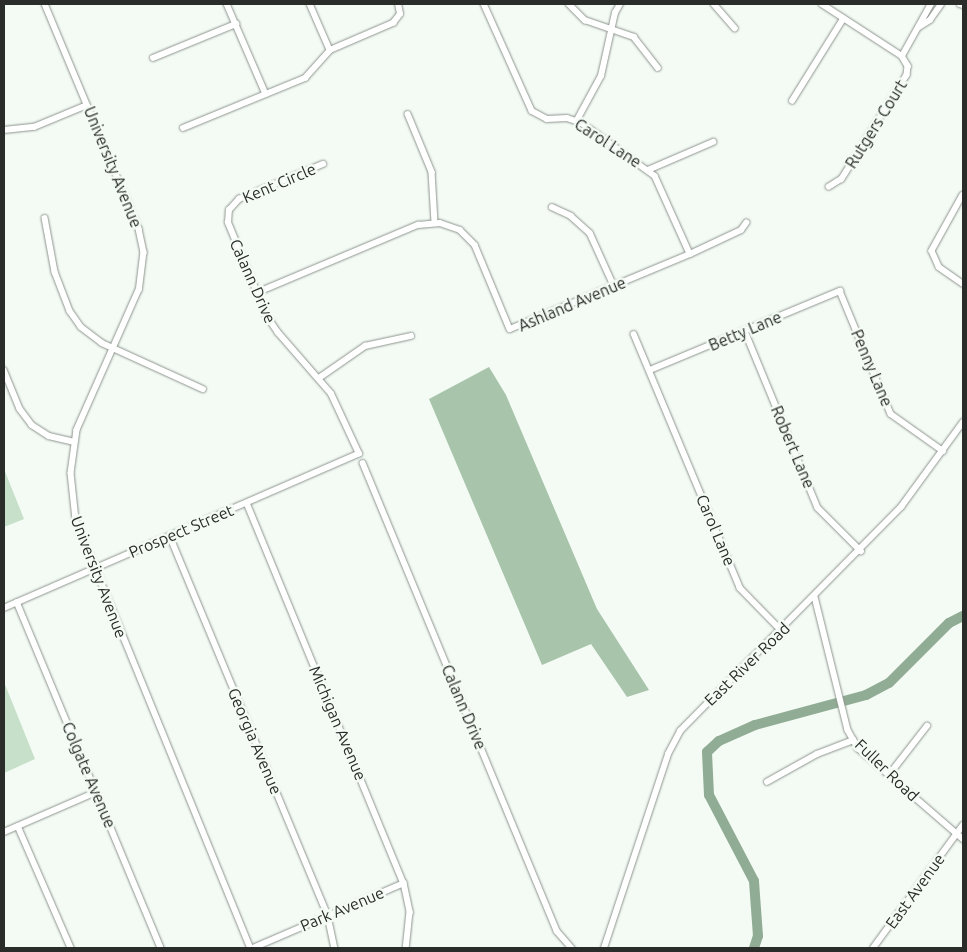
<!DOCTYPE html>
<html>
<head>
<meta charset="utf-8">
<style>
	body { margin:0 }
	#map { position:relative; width:967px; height:952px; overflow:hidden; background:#f3fbf4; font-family:Ubuntu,sans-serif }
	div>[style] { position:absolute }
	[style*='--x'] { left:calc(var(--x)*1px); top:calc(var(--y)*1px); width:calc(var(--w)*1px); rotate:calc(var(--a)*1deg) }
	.green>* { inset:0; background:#c6e0c9 }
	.forest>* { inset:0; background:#a8c4ab }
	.river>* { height:10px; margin:-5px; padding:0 5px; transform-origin:5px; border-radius:5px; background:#91ac94 }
	.roads { filter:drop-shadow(0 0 1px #8e948e) drop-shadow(0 0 1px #8e948e) }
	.minor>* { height:5.5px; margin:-2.75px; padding:0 2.75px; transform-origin:2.75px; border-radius:2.75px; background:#fff }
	span { translate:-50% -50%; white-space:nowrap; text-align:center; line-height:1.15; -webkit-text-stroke:5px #f3fbf4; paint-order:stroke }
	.street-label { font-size:16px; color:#292c29 }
	.frame { position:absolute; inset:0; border:5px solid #292c29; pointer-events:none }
</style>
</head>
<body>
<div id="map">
	<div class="green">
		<i style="clip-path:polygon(4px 469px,24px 519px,4px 527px)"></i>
		<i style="clip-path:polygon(4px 682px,35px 759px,4px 773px)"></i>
	</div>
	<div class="forest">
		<i style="clip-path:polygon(489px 367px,506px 395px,597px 609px,649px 690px,627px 697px,591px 644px,542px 665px,429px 399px)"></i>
	</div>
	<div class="river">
		<i style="--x:754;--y:948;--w:13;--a:-72"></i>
		<i style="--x:758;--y:936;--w:55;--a:-94.2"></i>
		<i style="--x:754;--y:881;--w:97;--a:-117.6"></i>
		<i style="--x:709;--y:795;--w:43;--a:-92.7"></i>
		<i style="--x:707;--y:752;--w:16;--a:-43"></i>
		<i style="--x:719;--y:741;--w:39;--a:-24"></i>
		<i style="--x:755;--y:725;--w:115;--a:-15.1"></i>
		<i style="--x:866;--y:695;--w:26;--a:-28"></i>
		<i style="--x:889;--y:683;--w:85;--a:-45"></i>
		<i style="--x:949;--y:623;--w:16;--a:-27"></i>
	</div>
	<div class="roads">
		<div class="minor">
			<i style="--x:45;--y:4;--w:244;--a:67.3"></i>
			<i style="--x:139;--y:229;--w:24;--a:78"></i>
			<i style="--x:144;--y:252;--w:38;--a:97"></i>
			<i style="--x:139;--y:290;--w:153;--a:113.9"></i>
			<i style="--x:77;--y:430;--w:43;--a:97.9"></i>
			<i style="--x:71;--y:473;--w:47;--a:83.9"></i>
			<i style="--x:76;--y:520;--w:462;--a:67.8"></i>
			<i style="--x:227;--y:4;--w:98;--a:66.6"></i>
			<i style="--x:310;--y:4;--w:50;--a:66.5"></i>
			<i style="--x:484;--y:4;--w:117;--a:65.8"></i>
			<i style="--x:532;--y:111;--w:17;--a:28"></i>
			<i style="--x:547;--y:119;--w:20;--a:-3"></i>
			<i style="--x:567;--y:118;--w:16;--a:18"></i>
			<i style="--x:582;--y:123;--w:90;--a:36"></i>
			<i style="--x:655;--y:176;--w:85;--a:65.8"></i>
			<i style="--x:569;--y:4;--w:23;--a:45"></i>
			<i style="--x:585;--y:20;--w:52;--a:19.1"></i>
			<i style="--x:634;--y:37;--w:39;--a:52"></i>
			<i style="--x:714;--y:4;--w:32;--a:49"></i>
			<i style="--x:822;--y:4;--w:95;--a:33"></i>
			<i style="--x:902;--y:56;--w:12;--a:59"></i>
			<i style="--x:908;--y:66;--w:9;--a:96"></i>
			<i style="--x:907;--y:75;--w:123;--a:122"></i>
			<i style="--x:842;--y:179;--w:15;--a:148"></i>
			<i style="--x:960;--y:4;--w:3;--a:18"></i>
			<i style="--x:919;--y:27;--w:13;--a:-32"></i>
			<i style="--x:930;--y:20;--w:19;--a:-55"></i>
			<i style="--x:902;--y:56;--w:60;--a:-60.9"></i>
			<i style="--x:153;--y:58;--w:90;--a:-22.3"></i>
			<i style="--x:792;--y:101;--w:97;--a:-58.1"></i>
			<i style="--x:408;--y:114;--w:63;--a:67.5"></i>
			<i style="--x:432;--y:172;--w:51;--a:86.6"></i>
			<i style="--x:577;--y:120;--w:50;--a:-61.4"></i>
			<i style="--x:601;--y:76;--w:65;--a:-77.5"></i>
			<i style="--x:615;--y:13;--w:10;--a:-61"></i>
			<i style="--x:183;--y:128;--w:132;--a:-22.3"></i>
			<i style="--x:305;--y:78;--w:38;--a:-48"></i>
			<i style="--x:330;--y:50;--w:69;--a:-23.2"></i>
			<i style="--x:393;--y:23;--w:11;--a:-52"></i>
			<i style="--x:400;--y:14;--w:10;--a:-101"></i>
			<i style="--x:4;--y:130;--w:30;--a:-6"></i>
			<i style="--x:34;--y:127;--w:57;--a:-22.5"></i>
			<i style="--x:648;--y:170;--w:71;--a:-23.3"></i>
			<i style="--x:963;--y:195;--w:64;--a:119"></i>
			<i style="--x:932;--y:251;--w:17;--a:66"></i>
			<i style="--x:939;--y:267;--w:29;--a:35"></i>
			<i style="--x:552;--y:207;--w:21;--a:25"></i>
			<i style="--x:571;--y:216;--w:25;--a:42"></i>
			<i style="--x:590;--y:233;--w:58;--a:65.6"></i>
			<i style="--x:45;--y:218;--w:55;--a:79.5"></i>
			<i style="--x:55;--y:272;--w:42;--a:69"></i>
			<i style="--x:70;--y:311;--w:19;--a:55"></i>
			<i style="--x:81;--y:327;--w:26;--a:37"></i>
			<i style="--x:102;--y:343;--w:111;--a:24.5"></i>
			<i style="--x:256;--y:293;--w:176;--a:-22.8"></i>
			<i style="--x:418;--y:225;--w:22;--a:-5"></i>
			<i style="--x:440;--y:223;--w:21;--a:19"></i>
			<i style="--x:460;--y:230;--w:21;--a:45"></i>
			<i style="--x:475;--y:245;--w:91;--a:67.4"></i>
			<i style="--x:510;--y:329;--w:195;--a:-22.6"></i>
			<i style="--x:690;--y:254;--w:56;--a:-25.2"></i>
			<i style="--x:741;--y:230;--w:9;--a:-54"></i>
			<i style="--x:745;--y:331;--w:191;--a:67.6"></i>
			<i style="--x:818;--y:508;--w:61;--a:45"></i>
			<i style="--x:634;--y:334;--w:275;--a:67.3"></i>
			<i style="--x:740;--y:588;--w:59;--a:45.7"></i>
			<i style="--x:4;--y:370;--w:42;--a:67.7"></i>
			<i style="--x:20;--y:409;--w:20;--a:53"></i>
			<i style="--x:32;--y:425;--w:20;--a:33"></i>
			<i style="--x:49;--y:436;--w:26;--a:13"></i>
			<i style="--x:650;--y:370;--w:206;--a:-22.6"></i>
			<i style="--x:840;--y:291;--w:133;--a:67.5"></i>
			<i style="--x:891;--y:414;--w:64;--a:35.4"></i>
			<i style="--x:319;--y:378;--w:56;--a:-34.8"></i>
			<i style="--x:365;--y:346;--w:47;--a:-12.3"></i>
			<i style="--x:363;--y:463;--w:507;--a:67.48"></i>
			<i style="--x:557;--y:931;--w:23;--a:49"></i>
			<i style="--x:247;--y:503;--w:411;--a:67.6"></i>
			<i style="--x:404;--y:883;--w:30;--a:78"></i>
			<i style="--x:410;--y:912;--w:36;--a:96"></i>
			<i style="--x:170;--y:536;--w:412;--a:67.4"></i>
			<i style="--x:328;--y:916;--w:33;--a:78"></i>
			<i style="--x:815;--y:597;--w:137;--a:76.1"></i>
			<i style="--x:848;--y:730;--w:21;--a:61"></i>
			<i style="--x:858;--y:748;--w:139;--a:40.9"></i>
			<i style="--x:17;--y:602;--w:375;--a:67.4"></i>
			<i style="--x:4;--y:608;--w:387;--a:-23.5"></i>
			<i style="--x:359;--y:454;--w:66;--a:-115"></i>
			<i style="--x:331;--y:394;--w:81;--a:-131"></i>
			<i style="--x:278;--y:333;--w:22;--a:-124"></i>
			<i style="--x:266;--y:315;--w:100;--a:-112.4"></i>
			<i style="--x:228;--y:223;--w:13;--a:-86"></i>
			<i style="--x:229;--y:210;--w:15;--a:-48"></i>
			<i style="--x:239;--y:199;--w:91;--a:-22.6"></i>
			<i style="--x:889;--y:775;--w:62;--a:-52.2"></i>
			<i style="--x:767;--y:782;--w:57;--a:-29.2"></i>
			<i style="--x:817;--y:754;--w:39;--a:-21"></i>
			<i style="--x:18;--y:826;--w:133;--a:66.5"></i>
			<i style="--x:4;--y:832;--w:100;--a:-23.5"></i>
			<i style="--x:253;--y:948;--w:164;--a:-23.3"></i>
			<i style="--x:604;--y:948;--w:204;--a:-71.7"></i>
			<i style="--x:668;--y:754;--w:26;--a:-62"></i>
			<i style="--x:680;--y:731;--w:315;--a:-45.4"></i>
			<i style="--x:901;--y:507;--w:105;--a:-53.9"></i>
			<i style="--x:873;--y:948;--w:152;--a:-53.8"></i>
		</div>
	</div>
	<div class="street-label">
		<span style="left:876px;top:124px;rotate:-58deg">Rutgers Court</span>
		<span style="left:608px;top:143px;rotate:33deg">Carol Lane</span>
		<span style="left:113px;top:167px;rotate:68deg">University Avenue</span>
		<span style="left:279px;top:183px;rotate:-23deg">Kent Circle</span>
		<span style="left:253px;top:281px;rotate:66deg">Calann Drive</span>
		<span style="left:572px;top:304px;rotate:-23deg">Ashland Avenue</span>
		<span style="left:745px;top:331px;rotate:-23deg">Betty Lane</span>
		<span style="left:872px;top:368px;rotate:67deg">Penny Lane</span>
		<span style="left:793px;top:447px;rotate:67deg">Robert Lane</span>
		<span style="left:716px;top:530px;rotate:67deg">Carol Lane</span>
		<span style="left:181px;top:531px;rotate:-23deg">Prospect Street</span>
		<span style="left:99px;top:577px;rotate:69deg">University Avenue</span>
		<span style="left:747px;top:664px;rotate:-44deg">East River Road</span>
		<span style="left:464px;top:707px;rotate:67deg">Calann Drive</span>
		<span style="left:338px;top:723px;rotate:67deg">Michigan Avenue</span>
		<span style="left:255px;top:741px;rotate:67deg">Georgia Avenue</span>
		<span style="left:887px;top:770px;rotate:44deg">Fuller Road</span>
		<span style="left:89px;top:775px;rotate:67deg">Colgate Avenue</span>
		<span style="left:915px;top:891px;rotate:-54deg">East Avenue</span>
		<span style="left:342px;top:909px;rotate:-23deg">Park Avenue</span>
	</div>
	<div class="frame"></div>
</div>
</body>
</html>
